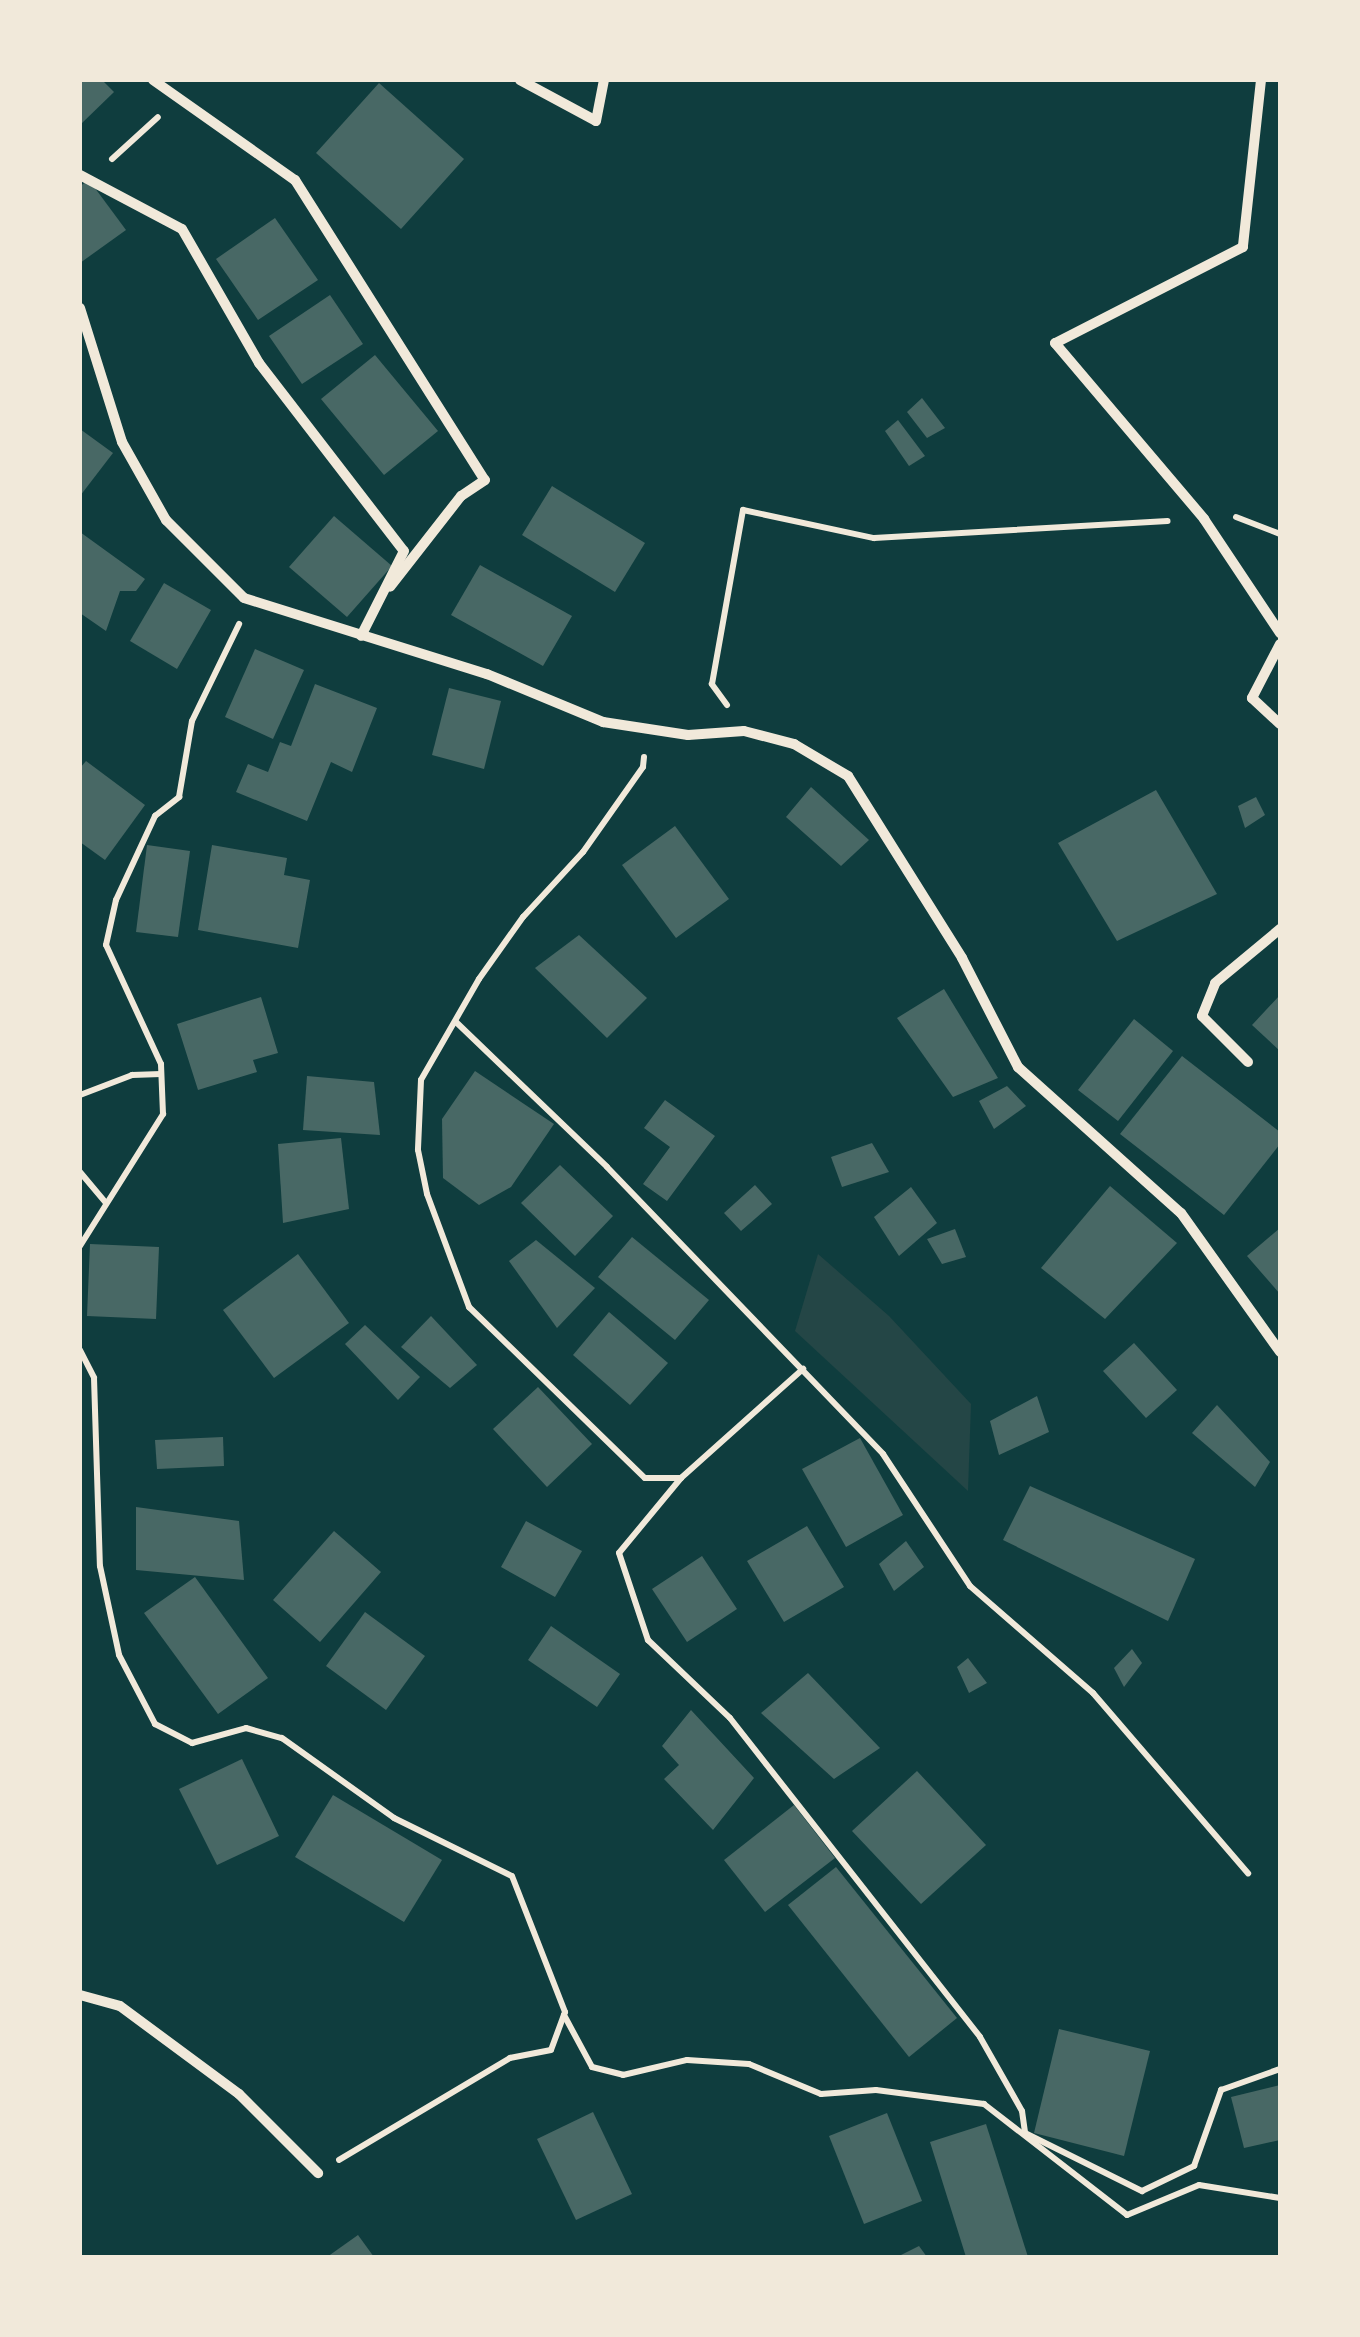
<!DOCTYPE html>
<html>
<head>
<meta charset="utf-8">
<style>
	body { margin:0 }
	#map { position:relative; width:1360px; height:2337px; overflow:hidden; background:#0f3d3e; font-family:"Varela Round",sans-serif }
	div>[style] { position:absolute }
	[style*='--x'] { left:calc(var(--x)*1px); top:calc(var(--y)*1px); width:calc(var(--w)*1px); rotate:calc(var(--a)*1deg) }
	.green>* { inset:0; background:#244646 }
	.building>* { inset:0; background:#486865 }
	.path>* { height:6px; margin:-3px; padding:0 3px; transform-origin:3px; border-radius:3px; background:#f1e9da }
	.minor>* { height:10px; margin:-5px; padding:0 5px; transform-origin:5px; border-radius:5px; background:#f1e9da }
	span { translate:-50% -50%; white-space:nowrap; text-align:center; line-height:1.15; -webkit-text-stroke:8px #f1e9da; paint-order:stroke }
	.frame { position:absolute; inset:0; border:82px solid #f1e9da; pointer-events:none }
</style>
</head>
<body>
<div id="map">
	<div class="green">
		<i style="clip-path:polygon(818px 1254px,889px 1316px,971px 1404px,968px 1491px,795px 1331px)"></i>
	</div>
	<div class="building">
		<i style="clip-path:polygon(80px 80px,102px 80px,114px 92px,80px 125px)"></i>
		<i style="clip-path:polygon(379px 83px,464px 159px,401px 229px,316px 153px)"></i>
		<i style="clip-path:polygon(89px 180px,126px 230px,80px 263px,80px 186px)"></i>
		<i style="clip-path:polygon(275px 218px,318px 280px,258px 320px,216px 259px)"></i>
		<i style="clip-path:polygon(330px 295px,363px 344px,302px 384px,269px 336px)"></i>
		<i style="clip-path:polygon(375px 355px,438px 431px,384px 475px,321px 399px)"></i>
		<i style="clip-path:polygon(922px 398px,945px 428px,927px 438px,907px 412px)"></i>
		<i style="clip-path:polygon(898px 420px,925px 456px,909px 466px,885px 431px)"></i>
		<i style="clip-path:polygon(80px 429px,113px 453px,80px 496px)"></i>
		<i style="clip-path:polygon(552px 486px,645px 543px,615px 592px,522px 535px)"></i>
		<i style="clip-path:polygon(334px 516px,392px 566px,347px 617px,289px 567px)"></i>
		<i style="clip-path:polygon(80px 532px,145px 579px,136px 591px,120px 591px,106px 631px,80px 613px)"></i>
		<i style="clip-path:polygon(480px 565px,572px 616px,543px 666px,451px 615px)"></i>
		<i style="clip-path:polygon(164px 583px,211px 610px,177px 669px,130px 641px)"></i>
		<i style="clip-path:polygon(255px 649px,304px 670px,273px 739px,225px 717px)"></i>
		<i style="clip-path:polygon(315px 684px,377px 708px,352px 772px,331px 762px,307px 821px,236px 792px,248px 764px,268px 772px,280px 742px,291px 746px)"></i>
		<i style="clip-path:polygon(449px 688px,501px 701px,484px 769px,432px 755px)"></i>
		<i style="clip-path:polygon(86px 761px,145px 805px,105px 860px,80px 842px,80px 768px)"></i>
		<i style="clip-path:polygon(811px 787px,869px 840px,841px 866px,786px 817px)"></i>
		<i style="clip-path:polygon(1156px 790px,1217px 894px,1117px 941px,1058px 843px)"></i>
		<i style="clip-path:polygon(1256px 797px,1265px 815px,1245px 828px,1238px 806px)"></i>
		<i style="clip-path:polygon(675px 826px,729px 899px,676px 938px,622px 865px)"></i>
		<i style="clip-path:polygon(147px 845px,190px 851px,178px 937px,136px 932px)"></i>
		<i style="clip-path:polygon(212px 845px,287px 858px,284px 875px,310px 880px,298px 948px,198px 930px)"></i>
		<i style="clip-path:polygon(579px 935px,647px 998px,607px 1038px,535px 968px)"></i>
		<i style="clip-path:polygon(944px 989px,998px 1078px,953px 1097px,897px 1018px)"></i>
		<i style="clip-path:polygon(1280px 995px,1280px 1051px,1252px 1025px)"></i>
		<i style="clip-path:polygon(261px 997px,278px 1053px,253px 1060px,257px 1072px,198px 1090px,177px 1024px)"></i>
		<i style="clip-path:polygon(1134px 1019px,1173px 1051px,1118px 1121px,1078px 1090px)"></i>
		<i style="clip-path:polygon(1182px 1056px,1280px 1132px,1280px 1144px,1224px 1215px,1120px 1134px)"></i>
		<i style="clip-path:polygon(475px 1071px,554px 1124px,511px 1187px,479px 1205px,443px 1178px,442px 1119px)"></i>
		<i style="clip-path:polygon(307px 1076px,374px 1082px,380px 1135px,303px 1130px)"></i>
		<i style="clip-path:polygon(1007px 1086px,1026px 1106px,994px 1129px,979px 1101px)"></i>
		<i style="clip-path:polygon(665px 1100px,715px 1136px,667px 1201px,643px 1184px,670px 1147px,644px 1128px)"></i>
		<i style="clip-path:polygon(341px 1138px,349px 1209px,283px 1223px,278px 1144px)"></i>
		<i style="clip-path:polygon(872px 1143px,889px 1172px,842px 1187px,831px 1157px)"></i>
		<i style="clip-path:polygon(560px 1165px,613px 1216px,575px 1256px,521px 1203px)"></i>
		<i style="clip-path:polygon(755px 1185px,772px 1204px,741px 1231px,724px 1213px)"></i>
		<i style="clip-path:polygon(1110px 1186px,1177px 1243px,1105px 1319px,1041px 1268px)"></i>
		<i style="clip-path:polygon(911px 1187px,937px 1223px,899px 1256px,874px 1217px)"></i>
		<i style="clip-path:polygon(1280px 1228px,1280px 1294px,1247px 1256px)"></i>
		<i style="clip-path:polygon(955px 1229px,966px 1257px,942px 1264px,927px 1239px)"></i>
		<i style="clip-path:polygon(632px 1237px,709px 1300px,675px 1340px,598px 1277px)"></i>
		<i style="clip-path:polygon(536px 1240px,595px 1288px,557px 1328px,509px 1261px)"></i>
		<i style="clip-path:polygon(90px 1244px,159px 1247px,156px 1319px,87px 1316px)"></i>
		<i style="clip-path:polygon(298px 1254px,349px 1323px,274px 1378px,223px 1310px)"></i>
		<i style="clip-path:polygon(609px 1312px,668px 1363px,630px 1405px,573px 1355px)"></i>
		<i style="clip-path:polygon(431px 1316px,477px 1365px,450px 1388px,401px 1347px)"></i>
		<i style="clip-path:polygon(365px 1325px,420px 1377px,398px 1400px,345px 1344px)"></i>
		<i style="clip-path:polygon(1134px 1343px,1177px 1390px,1146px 1418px,1103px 1371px)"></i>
		<i style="clip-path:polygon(538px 1387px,592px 1444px,547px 1487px,493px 1429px)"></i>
		<i style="clip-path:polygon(1037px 1396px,1049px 1432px,999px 1455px,990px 1421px)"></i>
		<i style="clip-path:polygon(1217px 1405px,1270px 1462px,1255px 1487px,1192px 1433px)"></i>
		<i style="clip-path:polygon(223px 1437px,224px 1466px,157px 1469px,155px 1440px)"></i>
		<i style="clip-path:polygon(860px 1438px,903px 1515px,846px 1547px,802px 1469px)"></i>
		<i style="clip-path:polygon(1030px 1486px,1195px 1559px,1168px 1621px,1003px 1540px)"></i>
		<i style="clip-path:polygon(136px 1507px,239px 1521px,244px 1580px,136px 1570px)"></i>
		<i style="clip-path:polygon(526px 1521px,582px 1551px,555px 1597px,501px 1567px)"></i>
		<i style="clip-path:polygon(807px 1526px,844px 1587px,784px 1622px,747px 1561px)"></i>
		<i style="clip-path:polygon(334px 1531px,381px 1572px,320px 1642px,273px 1600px)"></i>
		<i style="clip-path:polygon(906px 1541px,924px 1567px,894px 1591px,879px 1564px)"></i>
		<i style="clip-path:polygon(702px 1556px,737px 1609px,687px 1642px,652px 1589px)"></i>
		<i style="clip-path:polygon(195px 1577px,268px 1678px,218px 1714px,144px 1613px)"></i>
		<i style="clip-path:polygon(365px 1612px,425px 1656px,386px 1710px,326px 1666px)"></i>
		<i style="clip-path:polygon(551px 1626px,620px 1674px,597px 1707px,528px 1660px)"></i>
		<i style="clip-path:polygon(1132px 1649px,1142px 1663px,1124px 1687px,1114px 1668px)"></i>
		<i style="clip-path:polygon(968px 1658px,987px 1683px,969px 1693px,957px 1667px)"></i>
		<i style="clip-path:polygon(808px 1673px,880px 1748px,834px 1779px,761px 1713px)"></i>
		<i style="clip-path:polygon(691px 1710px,754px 1778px,713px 1830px,664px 1779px,679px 1765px,662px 1746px)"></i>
		<i style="clip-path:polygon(242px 1759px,279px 1836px,217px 1865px,179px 1789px)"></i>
		<i style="clip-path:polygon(917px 1771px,986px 1845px,921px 1904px,852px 1831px)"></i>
		<i style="clip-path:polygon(333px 1795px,442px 1860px,404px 1922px,295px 1857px)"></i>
		<i style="clip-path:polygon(794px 1805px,835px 1858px,765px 1912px,724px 1860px)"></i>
		<i style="clip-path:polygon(836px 1867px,957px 2018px,909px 2057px,788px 1905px)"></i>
		<i style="clip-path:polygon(1059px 2029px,1150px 2051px,1124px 2156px,1034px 2133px)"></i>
		<i style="clip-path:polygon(1280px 2085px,1280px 2140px,1244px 2148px,1231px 2097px)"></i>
		<i style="clip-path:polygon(593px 2112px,632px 2194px,576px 2220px,537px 2139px)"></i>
		<i style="clip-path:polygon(887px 2113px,922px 2201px,864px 2224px,829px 2136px)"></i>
		<i style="clip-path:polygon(986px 2124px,1028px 2257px,966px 2257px,930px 2142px)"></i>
		<i style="clip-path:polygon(358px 2235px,374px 2257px,327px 2257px)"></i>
		<i style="clip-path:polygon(919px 2246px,927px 2257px,897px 2257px)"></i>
	</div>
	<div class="path">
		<i style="--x:112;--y:159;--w:62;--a:-42.4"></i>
		<i style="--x:1236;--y:517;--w:47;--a:21.1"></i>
		<i style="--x:727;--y:705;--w:26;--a:-126"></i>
		<i style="--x:712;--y:684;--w:177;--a:-79.9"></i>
		<i style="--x:743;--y:510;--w:134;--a:12.1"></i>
		<i style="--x:874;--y:538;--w:294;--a:-3.3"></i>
		<i style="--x:644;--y:757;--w:10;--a:96"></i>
		<i style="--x:643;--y:767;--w:104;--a:125.2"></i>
		<i style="--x:583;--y:852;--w:88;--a:132.7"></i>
		<i style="--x:523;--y:917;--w:76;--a:125.4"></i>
		<i style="--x:479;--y:979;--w:116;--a:119.9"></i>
		<i style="--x:421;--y:1080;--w:70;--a:92.5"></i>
		<i style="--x:418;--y:1150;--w:45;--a:78.4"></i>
		<i style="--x:427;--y:1194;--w:121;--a:69.6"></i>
		<i style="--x:469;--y:1307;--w:245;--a:44.2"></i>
		<i style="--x:645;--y:1478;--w:36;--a:0"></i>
		<i style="--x:681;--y:1478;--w:164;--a:-41.8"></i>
		<i style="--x:456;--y:1022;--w:209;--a:43.8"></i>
		<i style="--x:607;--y:1167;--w:398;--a:46.1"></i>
		<i style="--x:883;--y:1454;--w:158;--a:56.6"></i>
		<i style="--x:970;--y:1586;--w:163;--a:41"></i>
		<i style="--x:1093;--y:1693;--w:238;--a:49.3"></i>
		<i style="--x:80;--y:1095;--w:56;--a:-21"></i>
		<i style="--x:132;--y:1075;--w:29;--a:-2"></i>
		<i style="--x:80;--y:1172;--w:40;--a:50"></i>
		<i style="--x:80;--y:1246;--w:156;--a:-57.8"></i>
		<i style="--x:163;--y:1114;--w:50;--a:-92.3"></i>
		<i style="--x:161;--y:1064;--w:131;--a:-114.8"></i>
		<i style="--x:106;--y:945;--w:46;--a:-77.5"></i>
		<i style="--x:116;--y:900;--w:93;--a:-65.1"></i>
		<i style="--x:155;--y:816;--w:31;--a:-38"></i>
		<i style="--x:179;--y:797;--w:77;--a:-80.3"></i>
		<i style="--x:192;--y:721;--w:108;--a:-64.1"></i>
		<i style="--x:80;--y:1350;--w:31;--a:63"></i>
		<i style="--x:94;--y:1378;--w:188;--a:88.2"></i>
		<i style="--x:100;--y:1566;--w:91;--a:77.9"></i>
		<i style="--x:119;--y:1655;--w:78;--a:62.4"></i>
		<i style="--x:155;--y:1724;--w:42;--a:27.2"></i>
		<i style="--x:192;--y:1743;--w:56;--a:-15.5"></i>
		<i style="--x:246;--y:1728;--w:37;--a:16"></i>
		<i style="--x:282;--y:1738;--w:138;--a:35.5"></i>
		<i style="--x:394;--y:1818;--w:131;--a:26.2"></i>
		<i style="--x:512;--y:1876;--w:146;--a:68.7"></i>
		<i style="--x:565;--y:2012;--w:40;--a:110.2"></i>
		<i style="--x:551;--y:2050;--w:42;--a:169"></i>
		<i style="--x:510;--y:2058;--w:199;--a:149.2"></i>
		<i style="--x:681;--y:1478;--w:97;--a:129.6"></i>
		<i style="--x:619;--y:1553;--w:92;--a:71.6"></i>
		<i style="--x:648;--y:1640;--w:113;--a:43.6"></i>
		<i style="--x:730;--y:1718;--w:405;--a:51.9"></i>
		<i style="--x:980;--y:2037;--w:85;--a:60.4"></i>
		<i style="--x:1022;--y:2111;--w:22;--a:82"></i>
		<i style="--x:1025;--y:2133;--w:131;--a:26.4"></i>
		<i style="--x:1142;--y:2191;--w:58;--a:-25.7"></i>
		<i style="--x:1194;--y:2166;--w:81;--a:-70.4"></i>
		<i style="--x:1221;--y:2090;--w:63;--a:-19.6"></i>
		<i style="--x:564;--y:2015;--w:59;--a:61.7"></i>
		<i style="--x:592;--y:2067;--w:32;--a:14"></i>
		<i style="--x:623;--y:2075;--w:66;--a:-13.2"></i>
		<i style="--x:687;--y:2060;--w:62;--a:3.7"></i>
		<i style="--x:749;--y:2064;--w:78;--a:22.6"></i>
		<i style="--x:821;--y:2094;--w:55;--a:-4.2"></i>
		<i style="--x:876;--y:2090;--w:109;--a:7.4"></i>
		<i style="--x:984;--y:2104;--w:181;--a:37.8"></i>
		<i style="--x:1127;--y:2215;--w:78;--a:-22.6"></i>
		<i style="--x:1199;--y:2185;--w:82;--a:9.1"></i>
	</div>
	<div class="minor">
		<i style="--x:153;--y:80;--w:174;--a:35.2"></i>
		<i style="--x:295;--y:180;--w:355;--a:57.7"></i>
		<i style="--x:485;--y:480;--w:29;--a:146"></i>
		<i style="--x:461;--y:496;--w:115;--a:128"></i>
		<i style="--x:520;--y:80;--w:86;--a:28.3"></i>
		<i style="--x:596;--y:121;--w:42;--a:-79"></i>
		<i style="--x:1261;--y:80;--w:168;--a:96.2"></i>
		<i style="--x:1243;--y:247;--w:211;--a:152.9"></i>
		<i style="--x:1055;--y:343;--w:231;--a:49.7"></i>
		<i style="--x:1204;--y:519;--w:137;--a:56.3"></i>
		<i style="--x:80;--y:175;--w:115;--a:27.9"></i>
		<i style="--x:182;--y:229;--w:155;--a:60.1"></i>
		<i style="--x:259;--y:363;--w:237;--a:52.4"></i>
		<i style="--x:404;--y:551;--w:95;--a:116.8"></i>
		<i style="--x:80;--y:308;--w:140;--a:72.6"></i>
		<i style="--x:122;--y:442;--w:90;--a:60.6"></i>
		<i style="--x:166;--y:520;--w:110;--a:45"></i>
		<i style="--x:244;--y:598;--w:255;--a:17.4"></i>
		<i style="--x:487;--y:674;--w:126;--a:22.5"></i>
		<i style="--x:603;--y:722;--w:86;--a:8.7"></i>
		<i style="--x:688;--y:735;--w:56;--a:-4.1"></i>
		<i style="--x:744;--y:731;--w:52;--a:14.6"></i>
		<i style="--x:794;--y:744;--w:63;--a:30.7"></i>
		<i style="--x:848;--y:776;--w:215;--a:57.9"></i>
		<i style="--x:962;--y:958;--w:123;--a:62.8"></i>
		<i style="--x:1018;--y:1067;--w:219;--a:41.9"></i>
		<i style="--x:1181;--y:1213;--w:171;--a:54.5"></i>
		<i style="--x:1280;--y:644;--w:61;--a:117.4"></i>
		<i style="--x:1252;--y:698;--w:38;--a:43"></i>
		<i style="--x:1248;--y:1062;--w:65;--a:-135"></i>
		<i style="--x:1202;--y:1016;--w:35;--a:-68"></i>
		<i style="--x:1215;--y:983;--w:85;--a:-39.7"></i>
		<i style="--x:80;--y:1995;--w:41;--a:15.4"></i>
		<i style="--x:120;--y:2006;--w:148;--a:36.5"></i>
		<i style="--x:239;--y:2094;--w:112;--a:45"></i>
	</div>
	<div class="frame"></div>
</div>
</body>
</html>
